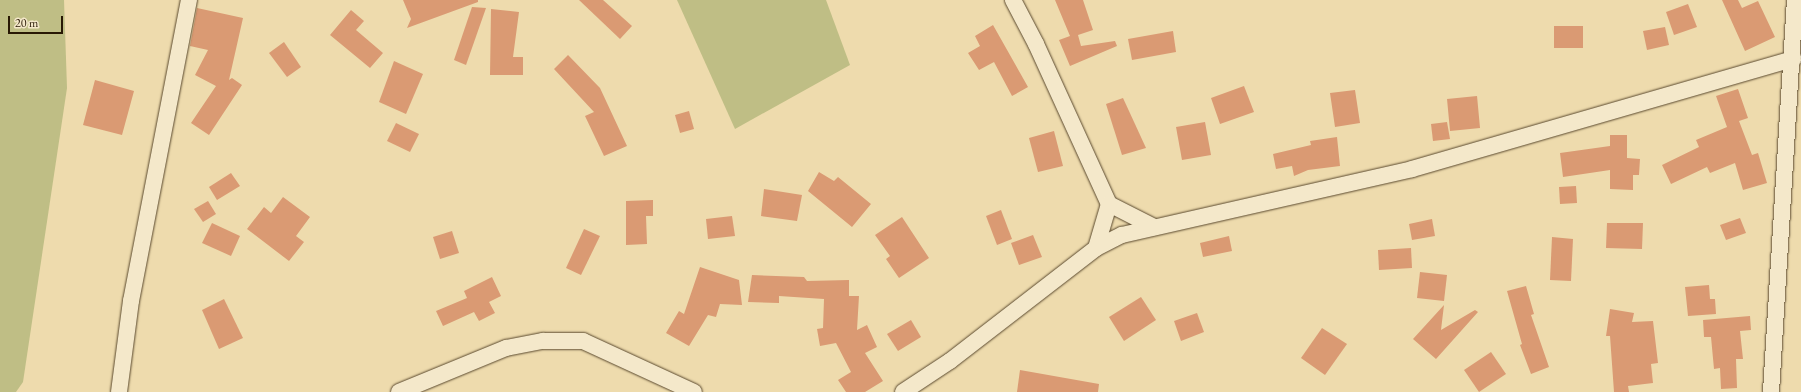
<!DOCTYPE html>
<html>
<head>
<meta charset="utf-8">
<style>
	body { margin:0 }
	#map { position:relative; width:1801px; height:392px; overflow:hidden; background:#eedbad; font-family:"EB Garamond",serif }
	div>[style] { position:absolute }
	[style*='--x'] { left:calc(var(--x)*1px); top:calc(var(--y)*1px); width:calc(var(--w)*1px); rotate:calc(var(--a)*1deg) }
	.green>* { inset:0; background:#bfbe85 }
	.building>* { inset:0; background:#da9a73 }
	.roads { filter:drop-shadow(0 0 1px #5a492e) drop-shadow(0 0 1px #5a492e) }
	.minor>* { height:16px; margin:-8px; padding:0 8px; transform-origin:8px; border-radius:8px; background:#f4e8ca }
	span { translate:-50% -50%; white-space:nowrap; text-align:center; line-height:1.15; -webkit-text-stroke:4px #f4e8ca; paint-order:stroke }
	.scale { position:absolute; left:8px; top:16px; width:55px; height:18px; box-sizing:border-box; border:2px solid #281804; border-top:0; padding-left:5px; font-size:12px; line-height:14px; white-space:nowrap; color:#281804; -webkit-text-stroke:3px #f4e8ca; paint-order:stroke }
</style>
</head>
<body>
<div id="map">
	<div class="green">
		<i style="clip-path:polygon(0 0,64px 0,67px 88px,23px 382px,16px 392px,0 392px)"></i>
		<i style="clip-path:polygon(677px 0,826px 0,850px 65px,735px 129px)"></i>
	</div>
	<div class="building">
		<i style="clip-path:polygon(403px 0,478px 0,478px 2px,407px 28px,411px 19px)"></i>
		<i style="clip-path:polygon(579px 0,603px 0,632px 26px,620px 39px)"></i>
		<i style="clip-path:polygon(1055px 0,1083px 0,1093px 30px,1078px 35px,1081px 46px,1115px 41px,1117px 46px,1070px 66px,1059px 40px,1070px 36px)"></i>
		<i style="clip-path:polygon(1722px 0,1738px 0,1742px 8px,1758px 1px,1775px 37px,1745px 51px)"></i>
		<i style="clip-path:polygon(1688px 4px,1697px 27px,1674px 35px,1666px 12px)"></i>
		<i style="clip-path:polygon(472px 7px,486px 8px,466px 65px,454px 60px)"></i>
		<i style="clip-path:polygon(197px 8px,243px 18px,229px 80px,232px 78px,242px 85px,209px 135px,191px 123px,216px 86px,195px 75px,208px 50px,190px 46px)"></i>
		<i style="clip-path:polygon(491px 9px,519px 12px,513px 57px,523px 57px,523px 75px,490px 75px)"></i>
		<i style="clip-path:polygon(351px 10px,364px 21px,356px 30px,383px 53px,370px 68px,330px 35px)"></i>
		<i style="clip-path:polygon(993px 25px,1028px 87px,1012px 96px,994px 62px,979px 70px,968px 53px,980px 46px,975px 36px)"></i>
		<i style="clip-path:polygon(1554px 26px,1583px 26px,1583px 48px,1554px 48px)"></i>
		<i style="clip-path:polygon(1665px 27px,1669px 45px,1647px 50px,1643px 31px)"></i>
		<i style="clip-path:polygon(1173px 31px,1176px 52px,1132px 60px,1128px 39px)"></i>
		<i style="clip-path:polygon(284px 42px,301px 67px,287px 77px,269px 53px)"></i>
		<i style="clip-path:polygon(568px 55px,600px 88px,627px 146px,604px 156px,585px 116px,594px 112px,554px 69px)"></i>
		<i style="clip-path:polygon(394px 61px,423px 74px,406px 114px,379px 102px)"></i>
		<i style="clip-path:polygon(95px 80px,134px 91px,122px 135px,83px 125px)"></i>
		<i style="clip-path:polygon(1244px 86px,1254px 112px,1220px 124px,1211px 98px)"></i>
		<i style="clip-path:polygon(1738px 89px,1748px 118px,1739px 121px,1752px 155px,1758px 153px,1767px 183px,1743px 190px,1735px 163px,1710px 173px,1707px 167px,1671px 184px,1662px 165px,1699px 147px,1696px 140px,1727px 127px,1716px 96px)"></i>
		<i style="clip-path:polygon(1355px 90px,1360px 123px,1335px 127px,1330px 93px)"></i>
		<i style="clip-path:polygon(1477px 96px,1480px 128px,1450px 131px,1447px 99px)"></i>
		<i style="clip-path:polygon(1123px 98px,1146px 148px,1122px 155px,1106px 104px)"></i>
		<i style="clip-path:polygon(689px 111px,694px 129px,680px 133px,675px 115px)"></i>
		<i style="clip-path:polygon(1205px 122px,1211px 155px,1182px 160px,1176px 127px)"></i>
		<i style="clip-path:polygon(1447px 122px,1450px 139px,1433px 141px,1431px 124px)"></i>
		<i style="clip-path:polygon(396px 123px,419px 134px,410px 152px,387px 141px)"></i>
		<i style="clip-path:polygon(1054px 131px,1063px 166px,1038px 172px,1029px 138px)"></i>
		<i style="clip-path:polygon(1610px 135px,1627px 135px,1627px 158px,1640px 159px,1639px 175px,1633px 175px,1633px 190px,1610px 189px,1610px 170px,1563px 177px,1560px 153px,1610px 146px)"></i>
		<i style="clip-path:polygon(1337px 137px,1340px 166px,1308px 170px,1294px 176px,1292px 166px,1276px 169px,1273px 154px,1311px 145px,1310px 141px)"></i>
		<i style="clip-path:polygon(819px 172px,834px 181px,838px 177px,871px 204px,852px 227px,808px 191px)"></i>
		<i style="clip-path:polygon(231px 173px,240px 186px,217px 200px,209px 187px)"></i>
		<i style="clip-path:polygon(1576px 186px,1577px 203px,1560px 204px,1559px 187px)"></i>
		<i style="clip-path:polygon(764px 189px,802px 195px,797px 221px,761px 216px)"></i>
		<i style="clip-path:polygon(283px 197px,310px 217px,296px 236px,304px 242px,289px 261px,247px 229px,264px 207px,271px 213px)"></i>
		<i style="clip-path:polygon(653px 200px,653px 216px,646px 216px,647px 244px,626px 245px,626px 201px)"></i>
		<i style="clip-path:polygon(208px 201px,216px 214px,203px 222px,194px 209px)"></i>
		<i style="clip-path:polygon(1001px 210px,1012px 239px,997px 245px,986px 216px)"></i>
		<i style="clip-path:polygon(732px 216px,735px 236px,708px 239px,706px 219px)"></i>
		<i style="clip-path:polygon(902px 217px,929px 258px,899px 278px,886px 259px,890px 256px,875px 235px)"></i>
		<i style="clip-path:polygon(1740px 218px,1746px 233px,1726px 240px,1720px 225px)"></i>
		<i style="clip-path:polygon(1432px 219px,1435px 236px,1412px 240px,1409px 224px)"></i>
		<i style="clip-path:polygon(212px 223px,240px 236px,231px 256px,202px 243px)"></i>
		<i style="clip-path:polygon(1607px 223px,1643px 223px,1642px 249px,1606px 248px)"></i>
		<i style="clip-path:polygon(584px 229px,600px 236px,581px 275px,566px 268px)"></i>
		<i style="clip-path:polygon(452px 231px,459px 253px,440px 259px,433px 237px)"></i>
		<i style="clip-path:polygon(1033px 235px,1042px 257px,1019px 265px,1011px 243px)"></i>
		<i style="clip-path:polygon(1229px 236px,1232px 251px,1203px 257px,1200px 243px)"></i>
		<i style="clip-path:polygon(1552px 237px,1573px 239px,1571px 281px,1550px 280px)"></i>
		<i style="clip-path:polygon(1411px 248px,1412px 268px,1379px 270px,1378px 250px)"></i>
		<i style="clip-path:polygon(700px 267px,739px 280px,742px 305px,720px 304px,716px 317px,708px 315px,689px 346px,666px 333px,679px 311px,684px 314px)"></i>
		<i style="clip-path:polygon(1420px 272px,1447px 275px,1444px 301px,1417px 298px)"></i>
		<i style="clip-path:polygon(752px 275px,804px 277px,807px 281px,849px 280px,849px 296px,859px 296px,857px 330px,867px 325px,877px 347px,865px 353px,883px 381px,865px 392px,846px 392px,838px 380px,851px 372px,836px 343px,820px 346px,817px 329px,823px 328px,824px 299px,779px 296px,779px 303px,748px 302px)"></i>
		<i style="clip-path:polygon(492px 277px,501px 296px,489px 302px,495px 313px,479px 321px,474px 312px,443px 326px,436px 311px,467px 298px,464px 291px)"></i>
		<i style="clip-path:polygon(1709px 285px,1710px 299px,1715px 299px,1716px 314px,1688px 316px,1685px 287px)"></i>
		<i style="clip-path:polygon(1526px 286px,1534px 314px,1531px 315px,1549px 367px,1531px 374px,1520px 345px,1522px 344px,1507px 291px)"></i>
		<i style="clip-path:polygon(1141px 297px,1156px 320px,1124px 341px,1109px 317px)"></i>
		<i style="clip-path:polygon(224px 299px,243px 338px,219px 349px,202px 310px)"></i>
		<i style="clip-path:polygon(1444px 305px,1441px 330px,1475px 310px,1478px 312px,1436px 359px,1413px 339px)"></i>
		<i style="clip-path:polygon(1610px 309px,1634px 313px,1632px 322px,1653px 321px,1658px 363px,1651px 364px,1653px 383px,1628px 386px,1629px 392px,1614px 392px,1610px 336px,1606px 336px)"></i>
		<i style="clip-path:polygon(1197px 313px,1204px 332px,1181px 341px,1174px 321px)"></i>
		<i style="clip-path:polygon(1750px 316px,1751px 330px,1740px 331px,1743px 359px,1736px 359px,1737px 388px,1721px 389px,1720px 368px,1714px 369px,1711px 337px,1704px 337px,1703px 320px)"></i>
		<i style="clip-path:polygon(911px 320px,921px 337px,898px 351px,887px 334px)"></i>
		<i style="clip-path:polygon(1322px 328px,1347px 344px,1325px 375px,1301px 358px)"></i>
		<i style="clip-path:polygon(1491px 352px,1506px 374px,1479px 392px,1464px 370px)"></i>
		<i style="clip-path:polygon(1020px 370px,1099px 384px,1098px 392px,1017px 392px)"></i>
	</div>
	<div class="roads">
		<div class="minor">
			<i style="--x:1013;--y:0;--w:50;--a:62.4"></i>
			<i style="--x:1036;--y:44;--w:176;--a:65.5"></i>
			<i style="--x:1109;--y:204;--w:51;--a:27.1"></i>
			<i style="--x:1096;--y:248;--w:46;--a:-73.5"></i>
			<i style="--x:119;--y:392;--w:92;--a:-82.5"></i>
			<i style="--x:131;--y:301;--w:307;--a:-79.1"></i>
			<i style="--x:399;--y:392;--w:116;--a:-22.4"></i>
			<i style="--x:506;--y:348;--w:38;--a:-11"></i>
			<i style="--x:543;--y:341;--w:40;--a:0"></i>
			<i style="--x:583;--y:341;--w:122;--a:24.7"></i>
			<i style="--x:903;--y:392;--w:56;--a:-33.4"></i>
			<i style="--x:950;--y:361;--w:185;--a:-37.7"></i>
			<i style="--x:1096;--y:248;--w:29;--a:-27"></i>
			<i style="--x:1122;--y:235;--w:297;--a:-12.8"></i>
			<i style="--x:1412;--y:169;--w:397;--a:-16.1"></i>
			<i style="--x:1771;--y:392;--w:393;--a:-86.5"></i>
		</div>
	</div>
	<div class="scale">20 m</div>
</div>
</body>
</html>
